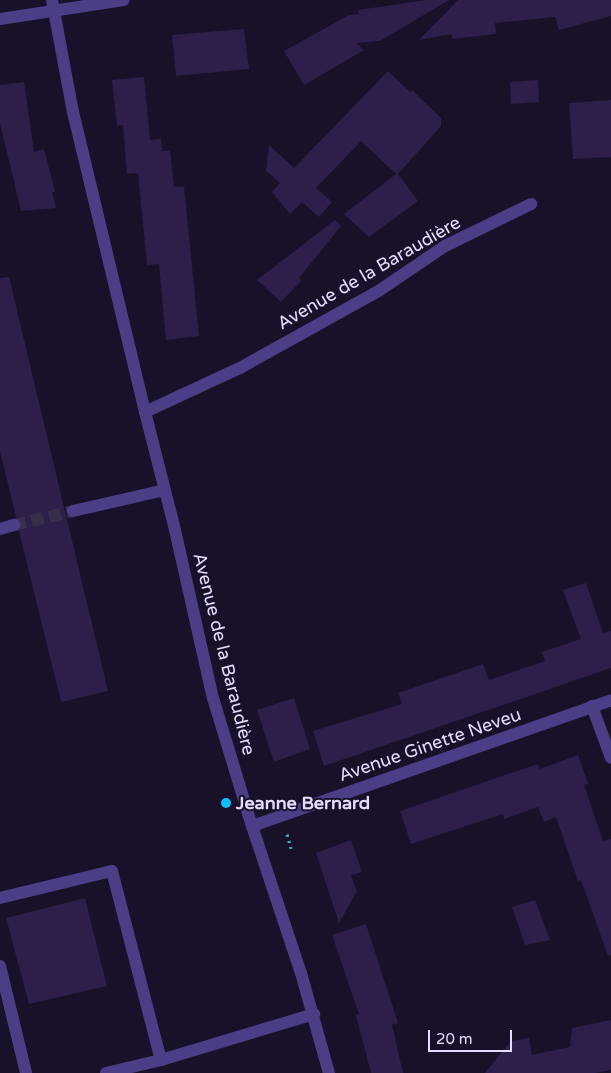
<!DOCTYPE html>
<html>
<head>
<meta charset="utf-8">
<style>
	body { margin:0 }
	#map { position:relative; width:611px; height:1073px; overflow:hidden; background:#19112a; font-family:"Varela Round",sans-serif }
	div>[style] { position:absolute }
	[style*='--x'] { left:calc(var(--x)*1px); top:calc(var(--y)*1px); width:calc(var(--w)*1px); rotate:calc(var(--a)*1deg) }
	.building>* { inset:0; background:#2d1e4a }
	.minor-tunnel>* { height:12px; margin-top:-6px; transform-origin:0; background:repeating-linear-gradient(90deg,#372f4a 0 12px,transparent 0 18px) }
	.path>* { height:3px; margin-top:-1.5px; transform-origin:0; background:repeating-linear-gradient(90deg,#34afb9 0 2.5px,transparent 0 6.5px) }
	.minor>* { height:12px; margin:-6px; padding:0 6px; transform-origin:6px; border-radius:6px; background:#4b3e87 }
	.dots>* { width:14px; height:14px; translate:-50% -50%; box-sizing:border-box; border:2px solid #19112a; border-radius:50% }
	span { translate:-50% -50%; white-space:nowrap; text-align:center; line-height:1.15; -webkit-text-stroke:4px #19112a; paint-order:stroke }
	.street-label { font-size:18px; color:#e4dbfe }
	.poi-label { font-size:18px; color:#e4dbfe; font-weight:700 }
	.left { translate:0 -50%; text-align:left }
	.scale { position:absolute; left:428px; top:1030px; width:84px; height:22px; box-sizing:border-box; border:2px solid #e4dbfe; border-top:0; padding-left:6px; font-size:15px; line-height:18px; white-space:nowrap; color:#e4dbfe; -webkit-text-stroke:4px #19112a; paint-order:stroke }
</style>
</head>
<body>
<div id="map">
	<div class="building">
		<i style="clip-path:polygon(426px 0,449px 0,380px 41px,356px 43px,364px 50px,304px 85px,284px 51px,349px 15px,359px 14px,358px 10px)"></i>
		<i style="clip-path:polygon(458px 0,611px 0,611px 16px,559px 30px,555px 17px,495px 23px,496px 34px,452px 39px,452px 34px,419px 40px)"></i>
		<i style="clip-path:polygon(244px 29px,249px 69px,176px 76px,172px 35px)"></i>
		<i style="clip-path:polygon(388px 71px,410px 92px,412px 90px,441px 118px,441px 126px,398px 174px,418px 201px,369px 237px,344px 214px,396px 174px,361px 141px,316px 188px,332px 202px,319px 217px,302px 202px,290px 214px,272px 192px,280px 183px,266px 171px,269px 145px,294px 168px)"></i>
		<i style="clip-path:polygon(144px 77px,150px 140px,161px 139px,162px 151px,170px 151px,174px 187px,184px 187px,199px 336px,166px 340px,159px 264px,147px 265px,138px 173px,127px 174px,123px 125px,117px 126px,112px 80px)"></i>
		<i style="clip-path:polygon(538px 80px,539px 102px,511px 104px,510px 82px)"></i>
		<i style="clip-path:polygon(24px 82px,34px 152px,44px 149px,55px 192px,52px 192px,56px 208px,21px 211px,0 123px,0 85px)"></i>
		<i style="clip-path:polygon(611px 100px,611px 157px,573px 159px,569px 103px)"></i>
		<i style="clip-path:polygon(335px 220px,341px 226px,299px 278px,301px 281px,281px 302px,257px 280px)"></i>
		<i style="clip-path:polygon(9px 277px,108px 691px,61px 702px,19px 531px,22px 523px,16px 517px,0 451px,0 278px)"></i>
		<i style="clip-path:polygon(586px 583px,603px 633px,611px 631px,611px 668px,324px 766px,313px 731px,402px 704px,398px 693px,483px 664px,489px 680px,545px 661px,542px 652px,581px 639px,563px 590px)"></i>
		<i style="clip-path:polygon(294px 698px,310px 749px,274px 762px,257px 710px)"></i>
		<i style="clip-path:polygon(578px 755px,588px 784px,584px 785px,603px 841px,611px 839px,611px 955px,608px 956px,581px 880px,578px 881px,556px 817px,544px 822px,538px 807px,504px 819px,503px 814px,411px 844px,400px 811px,538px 764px,540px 769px)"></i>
		<i style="clip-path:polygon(351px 840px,362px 872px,351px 875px,357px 891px,339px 923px,316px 853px)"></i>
		<i style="clip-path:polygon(85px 898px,107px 986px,29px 1004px,6px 918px)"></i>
		<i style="clip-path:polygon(535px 900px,550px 940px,525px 945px,512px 907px)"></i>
		<i style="clip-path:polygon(366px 924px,398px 1023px,392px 1025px,403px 1073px,371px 1073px,356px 1015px,359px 1014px,332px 935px)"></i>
		<i style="clip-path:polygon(611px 1020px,611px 1070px,595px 1073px,485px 1073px,511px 1041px,529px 1038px,532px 1055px,570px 1047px,572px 1028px)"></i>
	</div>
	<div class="minor-tunnel">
		<i style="--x:14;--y:525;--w:61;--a:-13.3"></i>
	</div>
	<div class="path">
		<i style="--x:287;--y:834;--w:15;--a:74"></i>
	</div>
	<div class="minor">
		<i style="--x:52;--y:0;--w:114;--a:79.4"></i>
		<i style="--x:73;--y:112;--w:309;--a:76.5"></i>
		<i style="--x:145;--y:412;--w:122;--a:75.7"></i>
		<i style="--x:175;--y:530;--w:172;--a:77.3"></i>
		<i style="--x:213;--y:698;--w:134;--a:73.1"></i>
		<i style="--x:252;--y:826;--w:155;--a:71.6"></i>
		<i style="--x:301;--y:973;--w:104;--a:74.4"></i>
		<i style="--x:0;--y:19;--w:125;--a:-8.7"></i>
		<i style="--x:145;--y:412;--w:105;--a:-24.9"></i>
		<i style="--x:240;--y:368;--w:160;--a:-29.1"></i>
		<i style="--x:380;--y:290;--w:78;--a:-34.1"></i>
		<i style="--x:445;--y:246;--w:96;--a:-26"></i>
		<i style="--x:73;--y:511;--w:94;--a:-12.9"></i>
		<i style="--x:0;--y:529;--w:15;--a:-16"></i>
		<i style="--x:592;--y:706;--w:55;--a:69.9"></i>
		<i style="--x:252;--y:826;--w:380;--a:-19.3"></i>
		<i style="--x:0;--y:898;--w:115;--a:-13.6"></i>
		<i style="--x:112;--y:871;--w:195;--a:75.5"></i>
		<i style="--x:0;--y:966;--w:110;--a:76.3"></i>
		<i style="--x:106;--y:1073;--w:57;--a:-13.3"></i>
		<i style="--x:161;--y:1060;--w:160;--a:-16.7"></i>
	</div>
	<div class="dots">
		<i style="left:226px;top:803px;background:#0dc1f8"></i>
	</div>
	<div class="street-label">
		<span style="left:369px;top:273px;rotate:-30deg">Avenue de la Baraudière</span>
		<span style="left:224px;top:654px;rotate:76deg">Avenue de la Baraudière</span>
		<span style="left:430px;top:745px;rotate:-19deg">Avenue Ginette Neveu</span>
	</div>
	<div class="poi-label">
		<span class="left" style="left:236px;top:803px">Jeanne Bernard</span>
	</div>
	<div class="scale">20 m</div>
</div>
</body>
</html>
